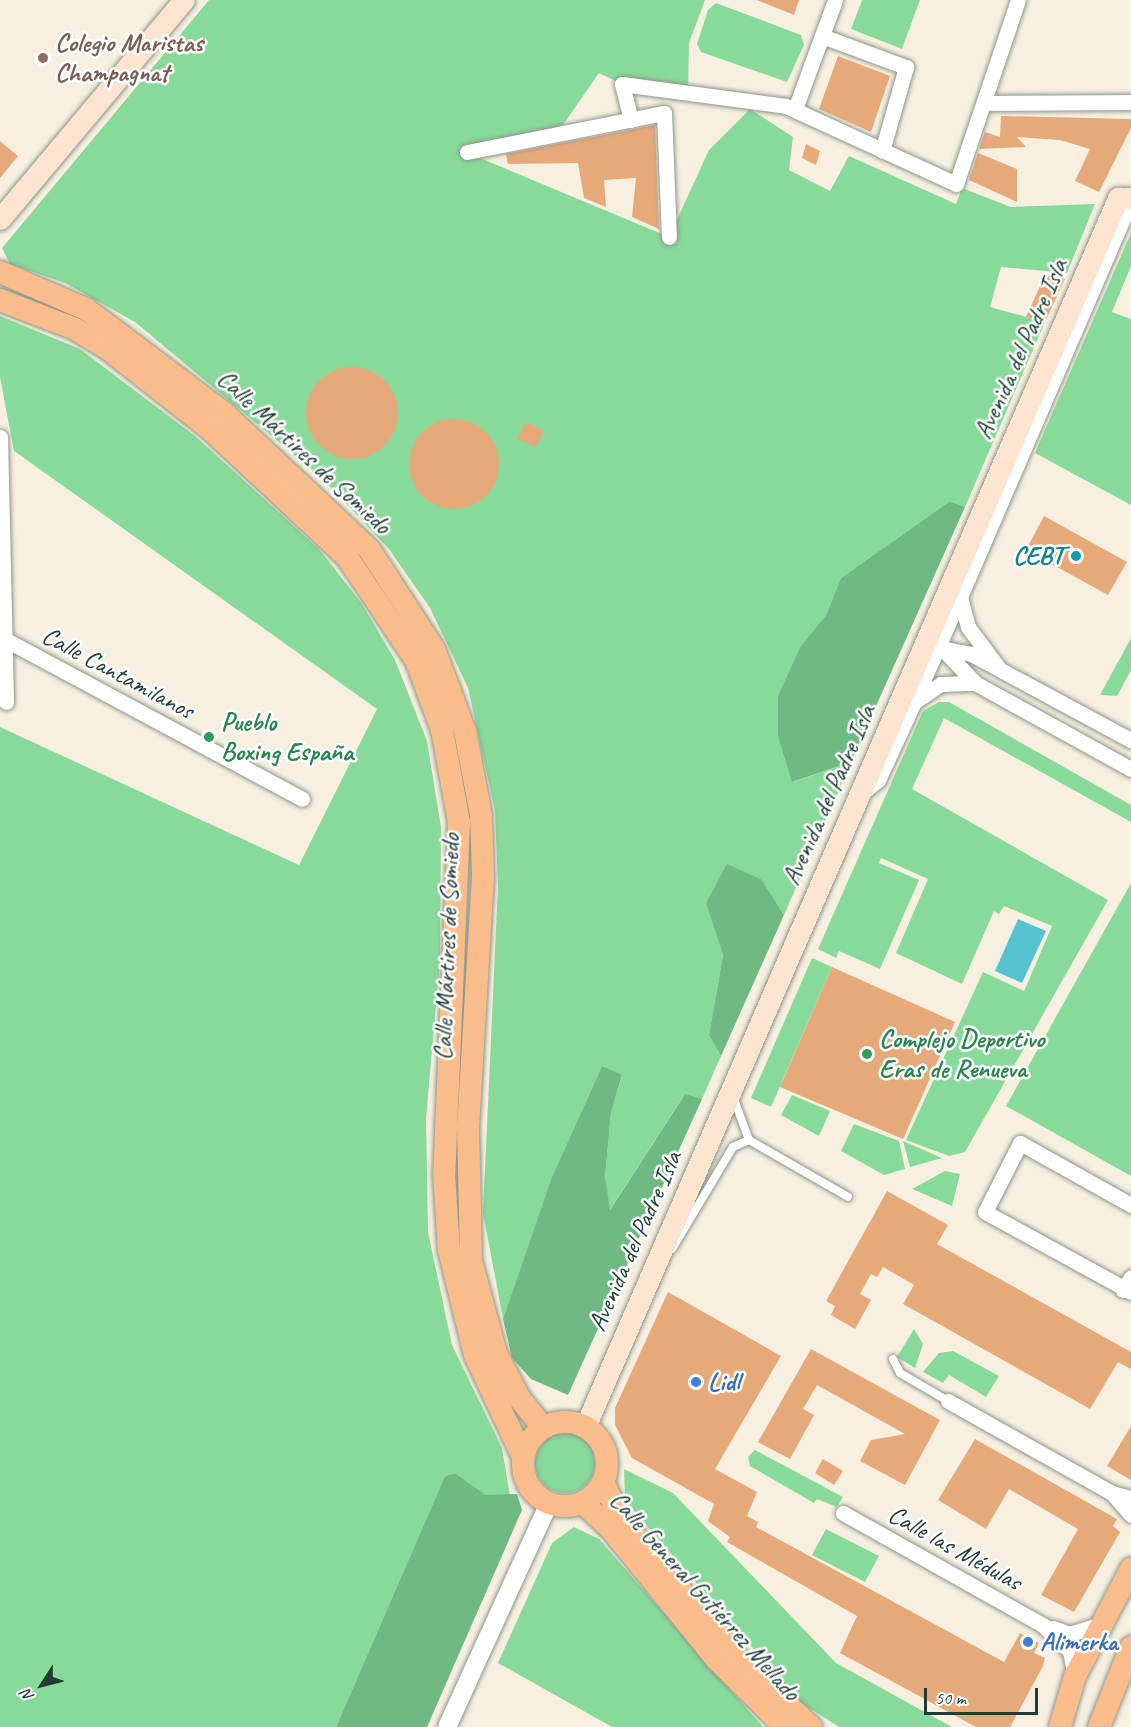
<!DOCTYPE html>
<html>
<head>
<meta charset="utf-8">
<style>
	body { margin:0 }
	#map { position:relative; width:1131px; height:1727px; overflow:hidden; background:#f7f0e0; font-family:Caveat,sans-serif }
	div>[style] { position:absolute }
	[style*='--x'] { left:calc(var(--x)*1px); top:calc(var(--y)*1px); width:calc(var(--w)*1px); rotate:calc(var(--a)*1deg) }
	.green>* { inset:0; background:#88da9a }
	.round { border-radius:50% }
	.forest>* { inset:0; background:#6eba82 }
	.water>* { inset:0; background:#57c2d2 }
	.building>* { inset:0; background:#e6a97a }
	.roads { filter:drop-shadow(0 0 2px #8b968a) drop-shadow(0 0 2px #8b968a) }
	.service>* { height:8px; margin:-4px; padding:0 4px; transform-origin:4px; border-radius:4px; background:#fff }
	.minor>* { height:15px; margin:-7.5px; padding:0 7.5px; transform-origin:7.5px; border-radius:7.5px; background:#fff }
	.tertiary>* { height:18px; margin:-9px; padding:0 9px; transform-origin:9px; border-radius:9px; background:#fff }
	.secondary>* { height:21px; margin:-10.5px; padding:0 10.5px; transform-origin:10.5px; border-radius:10.5px; background:#fde4d1 }
	.primary>* { height:22px; margin:-11px; padding:0 11px; transform-origin:11px; border-radius:11px; background:#fabc8b }
	.primary>.ring { margin:-11px; padding:0; box-sizing:content-box; background:none; border:22px solid #fabc8b; border-radius:50% }
	.dots>* { width:16px; height:16px; translate:-50% -50%; box-sizing:border-box; border:3px solid #fff; border-radius:50% }
	span { translate:-50% -50%; white-space:nowrap; text-align:center; line-height:1.15; -webkit-text-stroke:5px #fff; paint-order:stroke }
	.education-label { font-size:26px; color:#785e54; font-weight:700 }
	.left { translate:0 -50%; text-align:left }
	.street-label { font-size:26px; color:#1f3d34 }
	.culture-label { font-size:26px; color:#0d838f; font-weight:700 }
	.right { translate:-100% -50%; text-align:right }
	.leisure-label { font-size:26px; color:#27864d; font-weight:700 }
	.shop-label { font-size:26px; color:#366cbe; font-weight:700 }
	.north { position:absolute; left:12px; top:1655px; width:60px; height:60px; -webkit-text-stroke:4px #fff; paint-order:stroke; rotate:234deg; font-size:16px; font-weight:700; line-height:24px; text-align:center; color:#1f3d34 }
	.north::after { content:''; display:block; margin:auto; width:21px; height:27px; background:#1f3d34; clip-path:polygon(50% 0,100% 100%,50% 72%,0 100%) }
	.scale { position:absolute; left:924px; top:1688px; width:114px; height:27px; box-sizing:border-box; border:3px solid #1f3d34; border-top:0; padding-left:8px; font-size:18px; line-height:21px; white-space:nowrap; color:#1f3d34; -webkit-text-stroke:4px #fff; paint-order:stroke }
</style>
</head>
<body>
<div id="map">
	<div class="green">
		<i style="clip-path:polygon(209px 0,705px 0,689px 43px,688px 93px,622px 84px,599px 73px,556px 135px,473px 155px,669px 237px,709px 150px,750px 109px,793px 137px,789px 170px,830px 191px,849px 156px,956px 204px,962px 188px,1011px 207px,1095px 204px,1067px 273px,1001px 267px,990px 307px,1045px 322px,965px 507px,950px 501px,841px 578px,826px 615px,800px 647px,778px 697px,793px 782px,851px 762px,784px 915px,762px 880px,706px 902px,723px 955px,709px 1035px,721px 1056px,702px 1099px,684px 1095px,609px 1211px,605px 1177px,611px 1113px,622px 1076px,602px 1066px,551px 1179px,503px 1319px,483px 1213px,498px 886px,495px 811px,468px 688px,430px 608px,389px 549px,322px 478px,135px 322px,65px 283px,10px 264px,2px 248px)"></i>
		<i style="clip-path:polygon(862px 0,920px 0,902px 49px,851px 29px)"></i>
		<i style="clip-path:polygon(716px 3px,801px 35px,804px 45px,787px 82px,701px 52px,697px 44px,708px 10px)"></i>
		<i style="clip-path:polygon(1131px 233px,1131px 266px,1112px 312px,1131px 319px,1131px 505px,1035px 453px)"></i>
		<i style="clip-path:polygon(0 316px,80px 349px,195px 436px,319px 549px,362px 604px,395px 660px,427px 741px,441px 827px,440px 961px,426px 1118px,428px 1232px,452px 1345px,502px 1448px,510px 1496px,486px 1495px,455px 1473px,445px 1476px,336px 1727px,0 1727px,0 727px,299px 865px,377px 709px,14px 451px,0 377px)"></i>
		<i style="clip-path:polygon(1131px 638px,1131px 670px,1117px 696px,1100px 695px)"></i>
		<i style="clip-path:polygon(939px 702px,949px 702px,1131px 805px,1131px 822px,944px 718px,912px 789px,1108px 900px,965px 1152px,949px 1156px,906px 1140px,983px 972px,1024px 991px,1052px 926px,1004px 906px,999px 914px,994px 911px,962px 984px,896px 953px,928px 879px,881px 858px,879px 863px,919px 880px,880px 969px,839px 951px,836px 958px,818px 949px,923px 711px)"></i>
		<i style="clip-path:polygon(1131px 883px,1131px 1176px,1006px 1106px)"></i>
		<i style="clip-path:polygon(812px 958px,832px 967px,771px 1107px,751px 1098px)"></i>
		<i style="clip-path:polygon(792px 1095px,830px 1111px,819px 1136px,781px 1115px)"></i>
		<i style="clip-path:polygon(854px 1124px,899px 1141px,905px 1169px,884px 1175px,841px 1151px)"></i>
		<i style="clip-path:polygon(903px 1141px,942px 1158px,910px 1167px)"></i>
		<i style="clip-path:polygon(945px 1171px,960px 1174px,952px 1206px,912px 1189px)"></i>
		<i style="clip-path:polygon(914px 1329px,923px 1344px,915px 1368px,897px 1357px)"></i>
		<i style="clip-path:polygon(953px 1351px,999px 1376px,986px 1397px,949px 1375px,943px 1383px,923px 1372px,939px 1353px)"></i>
		<i class="round" style="left:535px;top:1433px;width:60px;height:60px"></i>
		<i style="clip-path:polygon(755px 1450px,843px 1497px,837px 1507px,817px 1499px,814px 1503px,750px 1466px,748px 1457px)"></i>
		<i style="clip-path:polygon(624px 1469px,673px 1493px,836px 1663px,952px 1727px,839px 1727px,800px 1702px,639px 1517px,625px 1497px)"></i>
		<i style="clip-path:polygon(574px 1527px,599px 1539px,763px 1727px,612px 1727px,498px 1663px,552px 1543px)"></i>
		<i style="clip-path:polygon(826px 1529px,879px 1556px,865px 1582px,812px 1555px)"></i>
	</div>
	<div class="forest">
		<i style="clip-path:polygon(950px 501px,965px 507px,851px 762px,792px 782px,778px 736px,778px 696px,800px 647px,826px 615px,841px 578px)"></i>
		<i style="clip-path:polygon(727px 864px,762px 880px,784px 915px,721px 1056px,709px 1035px,723px 955px,706px 903px)"></i>
		<i style="clip-path:polygon(602px 1066px,622px 1075px,611px 1113px,605px 1177px,610px 1210px,685px 1094px,702px 1099px,568px 1395px,531px 1379px,512px 1358px,503px 1319px,551px 1179px)"></i>
		<i style="clip-path:polygon(455px 1473px,486px 1495px,517px 1494px,522px 1510px,427px 1727px,336px 1727px,445px 1476px)"></i>
	</div>
	<div class="water">
		<i style="clip-path:polygon(1018px 919px,1046px 931px,1022px 983px,995px 971px)"></i>
	</div>
	<div class="building">
		<i style="clip-path:polygon(757px 0,799px 0,794px 15px)"></i>
		<i style="clip-path:polygon(838px 56px,890px 76px,871px 132px,819px 109px)"></i>
		<i style="clip-path:polygon(1001px 116px,1131px 119px,1131px 128px,1099px 192px,1075px 181px,1090px 149px,1060px 140px,1017px 137px,1026px 147px,979px 149px,985px 132px,1000px 137px)"></i>
		<i style="clip-path:polygon(655px 125px,659px 229px,632px 217px,636px 178px,604px 180px,606px 207px,584px 198px,578px 163px,508px 164px,506px 154px)"></i>
		<i style="clip-path:polygon(0 141px,18px 156px,0 178px)"></i>
		<i style="clip-path:polygon(806px 144px,820px 151px,816px 165px,802px 158px)"></i>
		<i style="clip-path:polygon(978px 153px,1017px 169px,1017px 202px,969px 180px)"></i>
		<i style="clip-path:polygon(1045px 275px,1065px 279px,1045px 322px,1026px 317px)"></i>
		<i class="round" style="left:306px;top:367px;width:92px;height:92px"></i>
		<i class="round" style="left:409px;top:419px;width:90px;height:90px"></i>
		<i style="clip-path:polygon(526px 422px,544px 431px,536px 447px,517px 439px)"></i>
		<i style="clip-path:polygon(1044px 516px,1127px 562px,1108px 595px,1026px 550px)"></i>
		<i style="clip-path:polygon(832px 967px,955px 1022px,903px 1139px,780px 1087px)"></i>
		<i style="clip-path:polygon(887px 1191px,948px 1225px,937px 1244px,1131px 1352px,1131px 1369px,1118px 1362px,1090px 1409px,903px 1304px,914px 1285px,883px 1267px,877px 1277px,871px 1274px,860px 1294px,871px 1300px,855px 1329px,831px 1315px,835px 1306px,826px 1301px)"></i>
		<i style="clip-path:polygon(668px 1292px,781px 1356px,715px 1469px,757px 1492px,747px 1516px,758px 1522px,756px 1527px,1004px 1662px,1020px 1633px,1039px 1643px,1034px 1653px,1045px 1658px,1043px 1666px,1010px 1727px,976px 1727px,840px 1653px,857px 1616px,727px 1542px,730px 1537px,708px 1521px,714px 1504px,632px 1458px,615px 1425px,615px 1408px)"></i>
		<i style="clip-path:polygon(811px 1349px,940px 1420px,905px 1485px,860px 1461px,871px 1440px,905px 1434px,817px 1385px,803px 1409px,814px 1415px,790px 1459px,758px 1442px)"></i>
		<i style="clip-path:polygon(1131px 1426px,1131px 1480px,1107px 1466px)"></i>
		<i style="clip-path:polygon(975px 1439px,1117px 1519px,1113px 1526px,1120px 1532px,1074px 1612px,1041px 1595px,1078px 1529px,1009px 1489px,986px 1529px,938px 1500px)"></i>
		<i style="clip-path:polygon(823px 1459px,843px 1471px,834px 1485px,815px 1473px)"></i>
	</div>
	<div class="roads">
		<div class="service">
			<i style="--x:734;--y:1099;--w:44;--a:69.9"></i>
			<i style="--x:749;--y:1140;--w:114;--a:29.9"></i>
			<i style="--x:672;--y:1249;--w:119;--a:-59.1"></i>
			<i style="--x:733;--y:1147;--w:17;--a:-24"></i>
			<i style="--x:893;--y:1359;--w:16;--a:63"></i>
			<i style="--x:900;--y:1373;--w:56;--a:30.3"></i>
		</div>
		<div class="minor">
			<i style="--x:822;--y:36;--w:90;--a:20.3"></i>
			<i style="--x:906;--y:67;--w:87;--a:105.9"></i>
			<i style="--x:986;--y:103;--w:145;--a:-0.4"></i>
			<i style="--x:795;--y:109;--w:116;--a:-69.8"></i>
			<i style="--x:631;--y:120;--w:37;--a:-104"></i>
			<i style="--x:622;--y:84;--w:165;--a:7.6"></i>
			<i style="--x:786;--y:106;--w:187;--a:24.6"></i>
			<i style="--x:956;--y:184;--w:194;--a:-71.4"></i>
			<i style="--x:467;--y:152;--w:201;--a:-11.2"></i>
			<i style="--x:664;--y:113;--w:124;--a:87.7"></i>
			<i style="--x:0;--y:437;--w:265;--a:88.7"></i>
			<i style="--x:940;--y:623;--w:22;--a:93"></i>
			<i style="--x:939;--y:645;--w:52;--a:46.5"></i>
			<i style="--x:975;--y:683;--w:178;--a:28.9"></i>
			<i style="--x:6;--y:640;--w:336;--a:28.2"></i>
			<i style="--x:933;--y:647;--w:39;--a:10"></i>
			<i style="--x:971;--y:654;--w:182;--a:28.3"></i>
			<i style="--x:998;--y:667;--w:50;--a:-126.9"></i>
			<i style="--x:968;--y:627;--w:31;--a:-105"></i>
			<i style="--x:960;--y:597;--w:432;--a:-66.7"></i>
			<i style="--x:915;--y:699;--w:111;--a:-66.2"></i>
			<i style="--x:862;--y:793;--w:21;--a:-39"></i>
			<i style="--x:878;--y:780;--w:86;--a:-65.2"></i>
			<i style="--x:914;--y:702;--w:32;--a:-34"></i>
			<i style="--x:941;--y:684;--w:34;--a:-2"></i>
			<i style="--x:1131;--y:1205;--w:127;--a:-150.8"></i>
			<i style="--x:1020;--y:1143;--w:77;--a:116.9"></i>
			<i style="--x:985;--y:1212;--w:166;--a:28.7"></i>
			<i style="--x:1123;--y:1290;--w:15;--a:-58"></i>
			<i style="--x:948;--y:1401;--w:188;--a:29.3"></i>
			<i style="--x:1112;--y:1493;--w:20;--a:15"></i>
			<i style="--x:1112;--y:1493;--w:29;--a:49"></i>
			<i style="--x:843;--y:1513;--w:231;--a:29.3"></i>
			<i style="--x:1044;--y:1626;--w:36;--a:44"></i>
			<i style="--x:1070;--y:1651;--w:25;--a:79"></i>
			<i style="--x:1053;--y:1628;--w:18;--a:19"></i>
			<i style="--x:1070;--y:1634;--w:32;--a:-18"></i>
		</div>
		<div class="tertiary">
			<i style="--x:447;--y:1727;--w:246;--a:-65.5"></i>
		</div>
		<div class="secondary">
			<i style="--x:0;--y:219;--w:286;--a:-50"></i>
			<i style="--x:585;--y:1427;--w:1340;--a:-66.55"></i>
			<i style="--x:1118;--y:198;--w:13;--a:0"></i>
		</div>
		<div class="primary">
			<i style="--x:0;--y:272;--w:94;--a:23.3"></i>
			<i style="--x:86;--y:309;--w:173;--a:37"></i>
			<i style="--x:224;--y:413;--w:199;--a:43.2"></i>
			<i style="--x:369;--y:549;--w:119;--a:57"></i>
			<i style="--x:434;--y:649;--w:88;--a:69.3"></i>
			<i style="--x:465;--y:731;--w:86;--a:79.2"></i>
			<i style="--x:481;--y:815;--w:61;--a:88.1"></i>
			<i style="--x:483;--y:876;--w:249;--a:93.4"></i>
			<i style="--x:468;--y:1125;--w:136;--a:88.7"></i>
			<i style="--x:471;--y:1261;--w:95;--a:74.8"></i>
			<i style="--x:496;--y:1353;--w:52;--a:62.4"></i>
			<i style="--x:520;--y:1399;--w:36;--a:51"></i>
			<i style="--x:0;--y:300;--w:80;--a:21.1"></i>
			<i style="--x:75;--y:329;--w:39;--a:31"></i>
			<i style="--x:108;--y:349;--w:130;--a:38.1"></i>
			<i style="--x:210;--y:429;--w:187;--a:43.1"></i>
			<i style="--x:347;--y:557;--w:124;--a:56.2"></i>
			<i style="--x:416;--y:660;--w:75;--a:69.6"></i>
			<i style="--x:442;--y:730;--w:94;--a:79.5"></i>
			<i style="--x:459;--y:822;--w:351;--a:92.4"></i>
			<i style="--x:444;--y:1173;--w:77;--a:86.3"></i>
			<i style="--x:449;--y:1250;--w:108;--a:76.1"></i>
			<i style="--x:475;--y:1355;--w:113;--a:64.8"></i>
			<i class="ring" style="left:523px;top:1422px;width:62px;height:62px"></i>
			<i style="--x:604;--y:1484;--w:39;--a:64"></i>
			<i style="--x:621;--y:1519;--w:176;--a:50.1"></i>
			<i style="--x:734;--y:1654;--w:106;--a:43.5"></i>
			<i style="--x:583;--y:1503;--w:37;--a:43"></i>
			<i style="--x:610;--y:1528;--w:170;--a:51"></i>
			<i style="--x:717;--y:1660;--w:95;--a:44.6"></i>
			<i style="--x:1060;--y:1727;--w:53;--a:-73.6"></i>
			<i style="--x:1075;--y:1676;--w:121;--a:-62.4"></i>
			<i style="--x:1099;--y:1727;--w:86;--a:-68.2"></i>
		</div>
	</div>
	<div class="dots">
		<i style="left:43px;top:58px;background:#8d6e63"></i>
		<i style="left:1076px;top:556px;background:#0f9aa8"></i>
		<i style="left:209px;top:737px;background:#2e9e5b"></i>
		<i style="left:867px;top:1054px;background:#2e9e5b"></i>
		<i style="left:696px;top:1382px;background:#3f7fe0"></i>
		<i style="left:1028px;top:1642px;background:#3f7fe0"></i>
	</div>
	<div class="education-label">
		<span class="left" style="left:55px;top:58px">Colegio Maristas<br>Champagnat</span>
	</div>
	<div class="street-label">
		<span style="left:1021px;top:349px;rotate:-66deg">Avenida del Padre Isla</span>
		<span style="left:304px;top:452px;rotate:43deg">Calle Mártires de Somiedo</span>
		<span style="left:118px;top:673px;rotate:28deg">Calle Cantamilanos</span>
		<span style="left:829px;top:795px;rotate:-66deg">Avenida del Padre Isla</span>
		<span style="left:447px;top:947px;rotate:-88deg">Calle Mártires de Somiedo</span>
		<span style="left:635px;top:1241px;rotate:-66deg">Avenida del Padre Isla</span>
		<span style="left:955px;top:1548px;rotate:29deg">Calle las Médulas</span>
		<span style="left:705px;top:1596px;rotate:48deg">Calle General Gutiérrez Mellado</span>
	</div>
	<div class="culture-label">
		<span class="right" style="left:1064px;top:556px">CEBT</span>
	</div>
	<div class="leisure-label">
		<span class="left" style="left:221px;top:737px">Pueblo<br>Boxing España</span>
		<span class="left" style="left:879px;top:1054px">Complejo Deportivo<br>Eras de Renueva</span>
	</div>
	<div class="shop-label">
		<span class="left" style="left:708px;top:1382px">Lidl</span>
		<span class="left" style="left:1040px;top:1642px">Alimerka</span>
	</div>
	<div class="north">N</div>
	<div class="scale">50 m</div>
</div>
</body>
</html>
